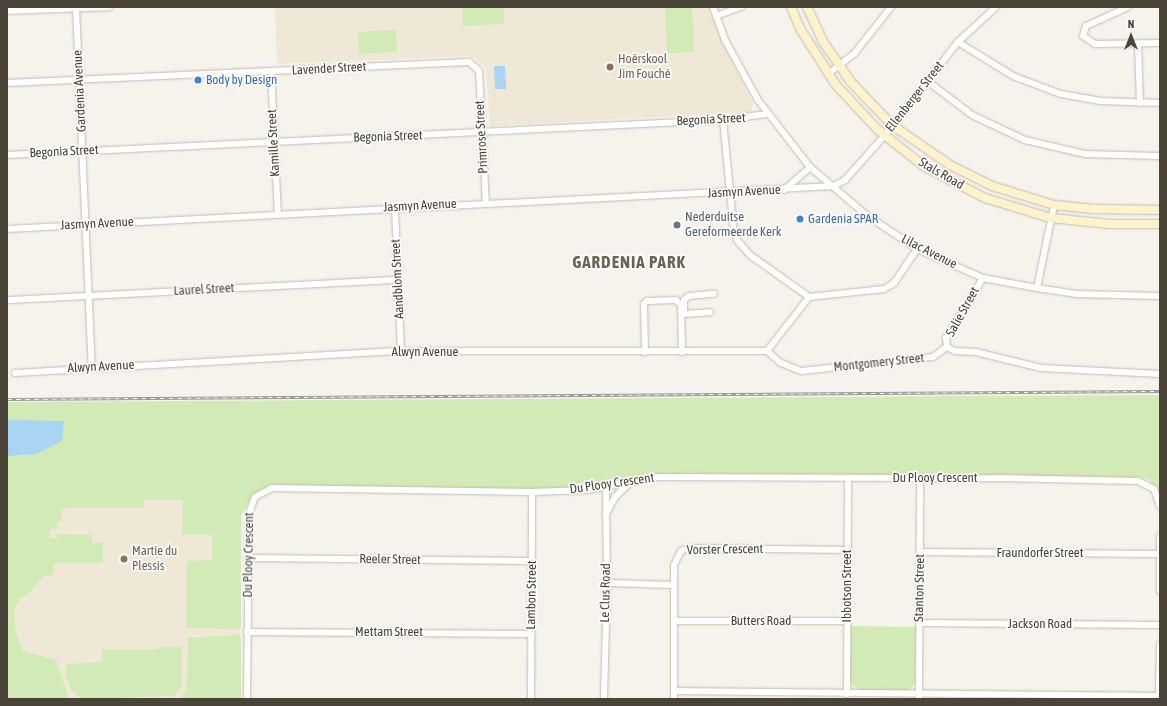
<!DOCTYPE html>
<html>
<head>
<meta charset="utf-8">
<style>
	body { margin:0 }
	#map { position:relative; width:1167px; height:706px; overflow:hidden; background:#f6f3ec; font-family:"Asap Condensed",sans-serif }
	div>[style] { position:absolute }
	[style*='--x'] { left:calc(var(--x)*1px); top:calc(var(--y)*1px); width:calc(var(--w)*1px); rotate:calc(var(--a)*1deg) }
	.education>* { inset:0; background:#efe8d6 }
	.green>* { inset:0; background:#d2eab5 }
	.water>* { inset:0; background:#a9d4f2 }
	.roads { filter:drop-shadow(0 0 1px #c2bbae) drop-shadow(0 0 1px #c2bbae) }
	.street>* { height:6px; margin:-3px; padding:0 3px; transform-origin:3px; border-radius:3px; background:#fff }
	.secondary>* { height:8px; margin:-4px; padding:0 4px; transform-origin:4px; border-radius:4px; background:#fff3cd }
	.rail>* { height:3px; margin-top:-1.5px; transform-origin:0; background:repeating-linear-gradient(90deg,#fff 0 4.5px,#9a9a9a 0 9px); box-sizing:border-box; border-block:1px solid #9a9a9a }
	.dots>* { width:11px; height:11px; translate:-50% -50%; box-sizing:border-box; border:2px solid #fff; border-radius:50% }
	span { translate:-50% -50%; white-space:nowrap; text-align:center; line-height:1.15; -webkit-text-stroke:3.5px #fff; paint-order:stroke }
	.education-label { font-size:13px; color:#785e54 }
	.left { translate:0 -50%; text-align:left }
	.street-label { font-size:13px; color:#4b4439 }
	.shop-label { font-size:13px; color:#366cbe }
	.worship-label { font-size:13px; color:#5b616d }
	.district-label { font-size:17px; color:#6e6250; font-weight:700; letter-spacing:1px }
	.frame { position:absolute; inset:0; border:8px solid #4b4439; pointer-events:none }
	.north { position:absolute; left:1111px; top:16px; width:40px; height:40px; -webkit-text-stroke:3px #fff; paint-order:stroke; rotate:0deg; font-size:11px; font-weight:700; line-height:16px; text-align:center; color:#4b4439 }
	.north::after { content:''; display:block; margin:auto; width:14px; height:18px; background:#4b4439; clip-path:polygon(50% 0,100% 100%,50% 72%,0 100%) }
</style>
</head>
<body>
<div id="map">
	<div class="education">
		<i style="clip-path:polygon(275px 7px,709px 7px,723px 43px,753px 103px,751px 112px,490px 126px,486px 69px,475px 58px,466px 56px,277px 64px)"></i>
		<i style="clip-path:polygon(7px 483px,242px 486px,239px 699px,7px 699px)"></i>
	</div>
	<div class="green">
		<i style="clip-path:polygon(462px 7px,504px 7px,504px 24px,463px 26px)"></i>
		<i style="clip-path:polygon(665px 7px,692px 7px,694px 52px,667px 53px)"></i>
		<i style="clip-path:polygon(396px 30px,397px 52px,359px 54px,358px 32px)"></i>
		<i style="clip-path:polygon(1160px 395px,1160px 491px,1148px 479px,1136px 477px,656px 474px,590px 489px,272px 487px,252px 496px,241px 516px,241px 626px,239px 629px,186px 628px,187px 561px,212px 560px,212px 535px,182px 535px,183px 500px,144px 500px,144px 508px,69px 508px,62px 510px,62px 518px,60px 522px,57px 522px,57px 529px,50px 530px,50px 538px,57px 538px,57px 534px,92px 535px,92px 543px,103px 543px,103px 563px,54px 563px,53px 575px,44px 576px,26px 596px,20px 599px,14px 611px,15px 629px,23px 651px,56px 660px,69px 699px,7px 699px,7px 402px)"></i>
		<i style="clip-path:polygon(850px 626px,916px 627px,915px 682px,912px 688px,905px 690px,861px 690px,853px 686px,849px 678px)"></i>
		<i style="clip-path:polygon(239px 635px,241px 638px,241px 699px,179px 699px,187px 689px,188px 638px)"></i>
		<i style="clip-path:polygon(159px 647px,181px 647px,182px 682px,180px 689px,174px 696px,83px 699px,73px 693px,65px 675px,67px 664px,101px 662px,102px 649px,158px 649px)"></i>
	</div>
	<div class="water">
		<i style="clip-path:polygon(494px 66px,505px 66px,506px 89px,495px 89px)"></i>
		<i style="clip-path:polygon(7px 420px,64px 421px,62px 441px,36px 454px,7px 456px)"></i>
	</div>
	<div class="roads">
		<div class="street">
			<i style="--x:76;--y:7;--w:360;--a:87.5"></i>
			<i style="--x:713;--y:7;--w:35;--a:70"></i>
			<i style="--x:725;--y:40;--w:68;--a:61.2"></i>
			<i style="--x:758;--y:100;--w:85;--a:52.2"></i>
			<i style="--x:810;--y:167;--w:72;--a:40.5"></i>
			<i style="--x:865;--y:214;--w:63;--a:33.9"></i>
			<i style="--x:917;--y:249;--w:72;--a:23.7"></i>
			<i style="--x:983;--y:278;--w:55;--a:10.5"></i>
			<i style="--x:1037;--y:288;--w:40;--a:8.5"></i>
			<i style="--x:1077;--y:294;--w:83;--a:1.4"></i>
			<i style="--x:1128;--y:7;--w:46;--a:155.7"></i>
			<i style="--x:1086;--y:26;--w:10;--a:107"></i>
			<i style="--x:1083;--y:36;--w:14;--a:34"></i>
			<i style="--x:1095;--y:44;--w:65;--a:-0.9"></i>
			<i style="--x:7;--y:11;--w:102;--a:-2.2"></i>
			<i style="--x:716;--y:16;--w:27;--a:-20"></i>
			<i style="--x:958;--y:42;--w:65;--a:31.7"></i>
			<i style="--x:1013;--y:76;--w:51;--a:20.6"></i>
			<i style="--x:1061;--y:94;--w:39;--a:10"></i>
			<i style="--x:1099;--y:101;--w:61;--a:1.9"></i>
			<i style="--x:1138;--y:44;--w:59;--a:88.1"></i>
			<i style="--x:271;--y:72;--w:142;--a:87.2"></i>
			<i style="--x:828;--y:74;--w:33;--a:-38"></i>
			<i style="--x:854;--y:54;--w:60;--a:-51.8"></i>
			<i style="--x:926;--y:80;--w:58;--a:37.3"></i>
			<i style="--x:972;--y:115;--w:59;--a:25.3"></i>
			<i style="--x:1025;--y:140;--w:62;--a:13.1"></i>
			<i style="--x:1085;--y:154;--w:75;--a:1.5"></i>
			<i style="--x:7;--y:83;--w:462;--a:-2.6"></i>
			<i style="--x:469;--y:62;--w:13;--a:42"></i>
			<i style="--x:479;--y:71;--w:132;--a:87"></i>
			<i style="--x:723;--y:120;--w:113;--a:84.4"></i>
			<i style="--x:734;--y:232;--w:9;--a:69"></i>
			<i style="--x:737;--y:240;--w:20;--a:49"></i>
			<i style="--x:750;--y:255;--w:72;--a:35.4"></i>
			<i style="--x:809;--y:297;--w:75;--a:-6.1"></i>
			<i style="--x:884;--y:289;--w:12;--a:-31"></i>
			<i style="--x:894;--y:283;--w:41;--a:-55.9"></i>
			<i style="--x:7;--y:155;--w:717;--a:-2.8"></i>
			<i style="--x:723;--y:120;--w:44;--a:-7.8"></i>
			<i style="--x:784;--y:190;--w:35;--a:-41"></i>
			<i style="--x:395;--y:208;--w:143;--a:87.6"></i>
			<i style="--x:7;--y:229;--w:828;--a:-2.98"></i>
			<i style="--x:834;--y:186;--w:13;--a:-29"></i>
			<i style="--x:845;--y:180;--w:59;--a:-48.4"></i>
			<i style="--x:884;--y:136;--w:120;--a:-51.8"></i>
			<i style="--x:958;--y:42;--w:52;--a:-42.6"></i>
			<i style="--x:1037;--y:288;--w:85;--a:-78.4"></i>
			<i style="--x:10;--y:300;--w:389;--a:-3"></i>
			<i style="--x:684;--y:309;--w:9;--a:-90"></i>
			<i style="--x:684;--y:300;--w:6;--a:-39"></i>
			<i style="--x:689;--y:296;--w:25;--a:-5"></i>
			<i style="--x:684;--y:314;--w:26;--a:-4"></i>
			<i style="--x:947;--y:347;--w:9;--a:-96"></i>
			<i style="--x:946;--y:338;--w:70;--a:-58.3"></i>
			<i style="--x:767;--y:351;--w:18;--a:41"></i>
			<i style="--x:781;--y:363;--w:22;--a:22"></i>
			<i style="--x:801;--y:371;--w:133;--a:-6.1"></i>
			<i style="--x:933;--y:357;--w:17;--a:-36"></i>
			<i style="--x:947;--y:347;--w:9;--a:27"></i>
			<i style="--x:955;--y:351;--w:21;--a:3"></i>
			<i style="--x:976;--y:352;--w:67;--a:13.8"></i>
			<i style="--x:1041;--y:368;--w:119;--a:2.9"></i>
			<i style="--x:767;--y:351;--w:68;--a:-52.1"></i>
			<i style="--x:645;--y:352;--w:48;--a:-91.2"></i>
			<i style="--x:644;--y:304;--w:4;--a:-45"></i>
			<i style="--x:647;--y:301;--w:29;--a:-2"></i>
			<i style="--x:676;--y:300;--w:7;--a:45"></i>
			<i style="--x:681;--y:305;--w:47;--a:88.8"></i>
			<i style="--x:15;--y:373;--w:387;--a:-3.3"></i>
			<i style="--x:401;--y:351;--w:366;--a:0"></i>
			<i style="--x:606;--y:514;--w:19;--a:-62"></i>
			<i style="--x:615;--y:497;--w:18;--a:-43"></i>
			<i style="--x:1160;--y:536;--w:55;--a:90"></i>
			<i style="--x:921;--y:552;--w:238;--a:0.5"></i>
			<i style="--x:248;--y:558;--w:285;--a:0.6"></i>
			<i style="--x:607;--y:583;--w:67;--a:1.7"></i>
			<i style="--x:675;--y:621;--w:172;--a:0"></i>
			<i style="--x:919;--y:623;--w:241;--a:0.5"></i>
			<i style="--x:247;--y:632;--w:284;--a:0.4"></i>
			<i style="--x:674;--y:691;--w:485;--a:0.6"></i>
			<i style="--x:847;--y:694;--w:216;--a:-89.7"></i>
			<i style="--x:247;--y:699;--w:185;--a:-89.4"></i>
			<i style="--x:249;--y:514;--w:18;--a:-71"></i>
			<i style="--x:255;--y:497;--w:19;--a:-28"></i>
			<i style="--x:272;--y:488;--w:260;--a:0.9"></i>
			<i style="--x:532;--y:492;--w:55;--a:-2.1"></i>
			<i style="--x:587;--y:490;--w:72;--a:-10.4"></i>
			<i style="--x:658;--y:477;--w:340;--a:0.2"></i>
			<i style="--x:998;--y:478;--w:140;--a:1.2"></i>
			<i style="--x:1138;--y:481;--w:18;--a:27"></i>
			<i style="--x:1154;--y:489;--w:18;--a:71"></i>
			<i style="--x:531;--y:699;--w:207;--a:-89.7"></i>
			<i style="--x:604;--y:699;--w:116;--a:-88.5"></i>
			<i style="--x:607;--y:583;--w:96;--a:-90.6"></i>
			<i style="--x:674;--y:699;--w:134;--a:-90"></i>
			<i style="--x:674;--y:565;--w:16;--a:-63"></i>
			<i style="--x:681;--y:551;--w:9;--a:-21"></i>
			<i style="--x:689;--y:548;--w:158;--a:0.7"></i>
			<i style="--x:919;--y:699;--w:222;--a:-89.7"></i>
			<i style="--x:1159;--y:699;--w:55;--a:-89"></i>
		</div>
		<div class="secondary">
			<i style="--x:791;--y:7;--w:25;--a:67"></i>
			<i style="--x:801;--y:30;--w:65;--a:57.5"></i>
			<i style="--x:836;--y:85;--w:60;--a:47"></i>
			<i style="--x:877;--y:129;--w:61;--a:38.4"></i>
			<i style="--x:925;--y:167;--w:68;--a:27.3"></i>
			<i style="--x:985;--y:198;--w:69;--a:16.9"></i>
			<i style="--x:1051;--y:218;--w:59;--a:5.8"></i>
			<i style="--x:1110;--y:224;--w:50;--a:0"></i>
			<i style="--x:807;--y:7;--w:40;--a:65"></i>
			<i style="--x:824;--y:43;--w:47;--a:55.3"></i>
			<i style="--x:851;--y:82;--w:59;--a:46.4"></i>
			<i style="--x:892;--y:125;--w:70;--a:34.6"></i>
			<i style="--x:950;--y:165;--w:47;--a:26.6"></i>
			<i style="--x:992;--y:186;--w:65;--a:17"></i>
			<i style="--x:1054;--y:205;--w:39;--a:6"></i>
			<i style="--x:1093;--y:209;--w:67;--a:0.9"></i>
		</div>
	</div>
	<div class="rail">
		<i style="--x:7;--y:399;--w:1153;--a:-0.4"></i>
	</div>
	<div class="dots">
		<i style="left:610px;top:67px;background:#8d6e63"></i>
		<i style="left:198px;top:80px;background:#3f7fe0"></i>
		<i style="left:800px;top:219px;background:#3f7fe0"></i>
		<i style="left:677px;top:225px;background:#6b7280"></i>
		<i style="left:124px;top:559px;background:#8d6e63"></i>
	</div>
	<div class="education-label">
		<span class="left" style="left:618px;top:67px">Hoërskool<br>Jim Fouché</span>
		<span class="left" style="left:132px;top:559px">Martie du<br>Plessis</span>
	</div>
	<div class="street-label">
		<span style="left:329px;top:69px;rotate:-3deg">Lavender Street</span>
		<span style="left:80px;top:91px;rotate:-93deg">Gardenia Avenue</span>
		<span style="left:915px;top:97px;rotate:-52deg">Ellenberger Street</span>
		<span style="left:711px;top:120px;rotate:-3deg">Begonia Street</span>
		<span style="left:388px;top:137px;rotate:-2deg">Begonia Street</span>
		<span style="left:482px;top:137px;rotate:-93deg">Primrose Street</span>
		<span style="left:274px;top:143px;rotate:-93deg">Kamille Street</span>
		<span style="left:64px;top:152px;rotate:-3deg">Begonia Street</span>
		<span style="left:941px;top:174px;rotate:30deg">Stals Road</span>
		<span style="left:744px;top:192px;rotate:-3deg">Jasmyn Avenue</span>
		<span style="left:420px;top:206px;rotate:-3deg">Jasmyn Avenue</span>
		<span style="left:97px;top:224px;rotate:-3deg">Jasmyn Avenue</span>
		<span style="left:929px;top:252px;rotate:27deg">Lilac Avenue</span>
		<span style="left:398px;top:279px;rotate:-93deg">Aandblom Street</span>
		<span style="left:204px;top:290px;rotate:-3deg">Laurel Street</span>
		<span style="left:963px;top:312px;rotate:-61deg">Salie Street</span>
		<span style="left:425px;top:352px">Alwyn Avenue</span>
		<span style="left:879px;top:363px;rotate:-6deg">Montgomery Street</span>
		<span style="left:101px;top:367px;rotate:-3deg">Alwyn Avenue</span>
		<span style="left:935px;top:478px">Du Plooy Crescent</span>
		<span style="left:612px;top:484px;rotate:-8deg">Du Plooy Crescent</span>
		<span style="left:725px;top:550px;rotate:-1deg">Vorster Crescent</span>
		<span style="left:1040px;top:553px">Fraundorfer Street</span>
		<span style="left:249px;top:555px;rotate:-89deg">Du Plooy Crescent</span>
		<span style="left:390px;top:560px;rotate:1deg">Reeler Street</span>
		<span style="left:847px;top:586px;rotate:-90deg">Ibbotson Street</span>
		<span style="left:920px;top:588px;rotate:-89deg">Stanton Street</span>
		<span style="left:606px;top:593px;rotate:-89deg">Le Clus Road</span>
		<span style="left:532px;top:595px;rotate:-89deg">Lambon Street</span>
		<span style="left:761px;top:621px">Butters Road</span>
		<span style="left:1040px;top:624px">Jackson Road</span>
		<span style="left:389px;top:632px">Mettam Street</span>
	</div>
	<div class="shop-label">
		<span class="left" style="left:206px;top:80px">Body by Design</span>
		<span class="left" style="left:808px;top:219px">Gardenia SPAR</span>
	</div>
	<div class="worship-label">
		<span class="left" style="left:685px;top:225px">Nederduitse<br>Gereformeerde Kerk</span>
	</div>
	<div class="district-label">
		<span style="left:629px;top:263px">GARDENIA PARK</span>
	</div>
	<div class="frame"></div>
	<div class="north">N</div>
</div>
</body>
</html>
